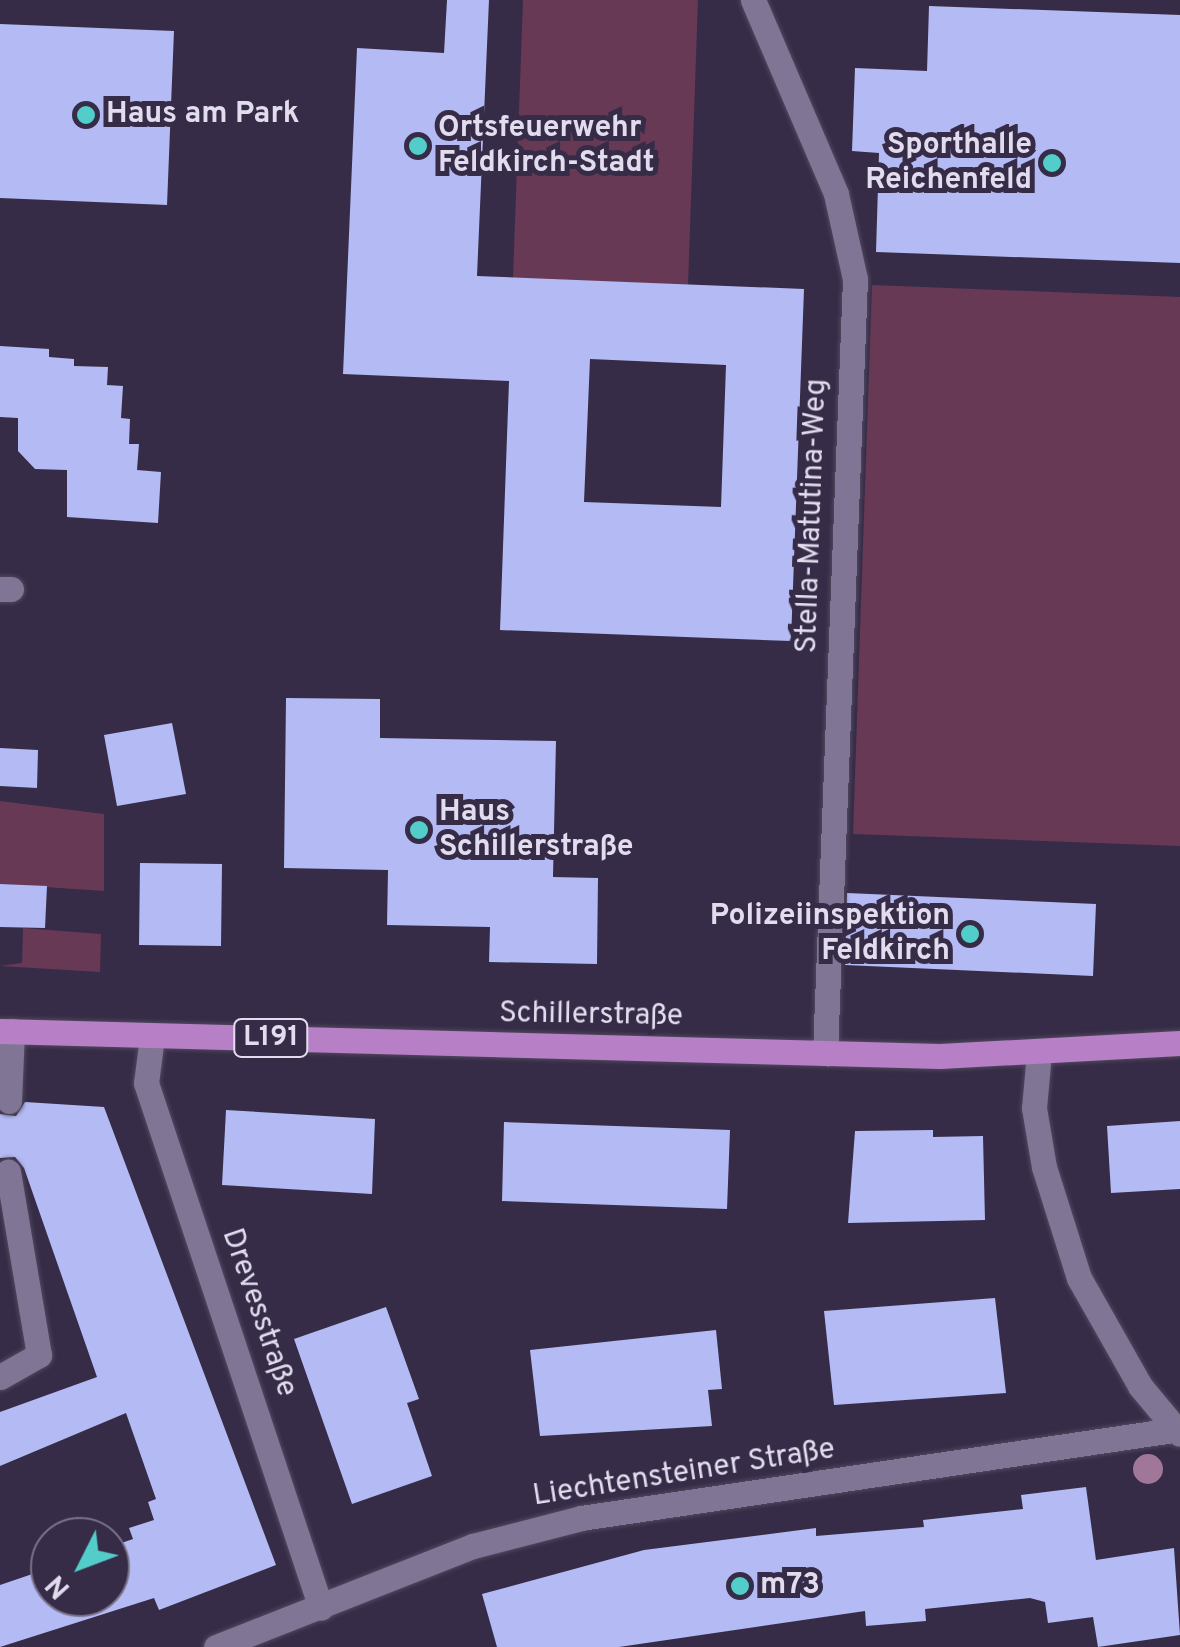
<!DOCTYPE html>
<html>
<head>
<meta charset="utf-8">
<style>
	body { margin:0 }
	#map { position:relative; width:1180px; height:1647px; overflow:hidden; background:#362c47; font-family:Overpass,sans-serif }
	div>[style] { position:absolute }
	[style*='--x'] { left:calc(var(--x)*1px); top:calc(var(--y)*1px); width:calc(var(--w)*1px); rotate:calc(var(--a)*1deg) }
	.green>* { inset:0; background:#673955 }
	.building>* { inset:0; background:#b3baf4 }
	.roads { filter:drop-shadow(0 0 2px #51485f) drop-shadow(0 0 2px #51485f) }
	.lane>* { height:25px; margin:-12.5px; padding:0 12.5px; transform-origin:12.5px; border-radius:12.5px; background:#807594 }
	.street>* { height:25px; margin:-12.5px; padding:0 12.5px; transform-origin:12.5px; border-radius:12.5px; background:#807594 }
	.primary>* { height:25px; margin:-12.5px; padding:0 12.5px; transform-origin:12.5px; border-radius:12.5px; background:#b780c6 }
	.trees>* { width:30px; height:30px; margin:-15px; border-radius:50%; background:#a07798 }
	.dots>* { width:28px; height:28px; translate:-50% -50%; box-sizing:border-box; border:5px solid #362c47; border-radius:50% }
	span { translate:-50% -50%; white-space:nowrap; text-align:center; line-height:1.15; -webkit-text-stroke:10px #362c47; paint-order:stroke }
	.shield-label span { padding:2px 8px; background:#362c47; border:2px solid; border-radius:8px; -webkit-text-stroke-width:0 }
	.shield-label { font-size:28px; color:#e2ddee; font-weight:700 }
	.poi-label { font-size:30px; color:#e2ddee; font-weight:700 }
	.left { translate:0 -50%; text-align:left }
	.right { translate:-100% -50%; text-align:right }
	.street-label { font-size:30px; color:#e2ddee }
	.north { position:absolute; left:30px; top:1517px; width:100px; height:100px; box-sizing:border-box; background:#362c47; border:2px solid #7b738a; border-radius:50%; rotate:228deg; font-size:28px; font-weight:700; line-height:40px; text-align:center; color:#e2ddee }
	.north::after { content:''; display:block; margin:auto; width:35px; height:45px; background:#53cdc9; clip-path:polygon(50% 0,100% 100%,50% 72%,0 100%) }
</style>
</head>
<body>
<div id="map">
	<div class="green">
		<i style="clip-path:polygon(523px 0,698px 0,688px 285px,513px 278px)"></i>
		<i style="clip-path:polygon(872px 285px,1180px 297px,1180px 846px,853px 834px)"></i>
		<i style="clip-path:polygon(0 801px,104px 814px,104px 891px,0 884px)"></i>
		<i style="clip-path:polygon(23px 928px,101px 934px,100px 972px,0 966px,22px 963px)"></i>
	</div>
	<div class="building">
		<i style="clip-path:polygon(evenodd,447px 0,489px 0,477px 276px,804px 289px,791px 641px,500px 630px,509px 381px,343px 374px,357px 48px,444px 53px,447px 0,590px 359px,726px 365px,721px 507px,584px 502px,590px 359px)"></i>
		<i style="clip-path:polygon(929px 6px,1180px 15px,1180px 263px,876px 252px,879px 153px,852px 151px,855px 68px,927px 71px)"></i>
		<i style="clip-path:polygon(0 24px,174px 31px,167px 205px,0 198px)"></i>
		<i style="clip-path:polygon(0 346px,49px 349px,49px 357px,74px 359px,74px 366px,108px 367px,107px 385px,123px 386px,121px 418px,130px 419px,129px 444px,139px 444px,137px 470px,161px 472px,158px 523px,67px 517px,67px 470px,35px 469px,18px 451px,18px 418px,0 417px)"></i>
		<i style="clip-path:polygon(286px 698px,380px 699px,380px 738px,556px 741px,553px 877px,598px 878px,597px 964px,489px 962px,490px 927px,387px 925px,388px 870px,284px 868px)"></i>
		<i style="clip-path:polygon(172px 723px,186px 794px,117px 806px,104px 735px)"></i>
		<i style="clip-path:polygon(0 748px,38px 750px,37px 788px,0 786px)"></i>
		<i style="clip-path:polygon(140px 863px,222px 864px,221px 946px,139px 945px)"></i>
		<i style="clip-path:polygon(0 884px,47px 886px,45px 928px,0 927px)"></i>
		<i style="clip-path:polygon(847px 893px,1096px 904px,1093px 976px,845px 965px)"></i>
		<i style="clip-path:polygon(25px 1102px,104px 1107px,276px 1565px,159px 1610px,154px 1598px,0 1647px,0 1585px,50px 1568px,50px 1597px,110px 1597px,110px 1547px,133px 1539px,129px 1528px,154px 1520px,148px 1502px,156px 1499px,126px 1413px,0 1466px,0 1412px,97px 1377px,24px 1168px,15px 1157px,0 1158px,0 1114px,16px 1116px)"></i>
		<i style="clip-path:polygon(226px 1110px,375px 1119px,372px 1194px,222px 1185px)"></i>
		<i style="clip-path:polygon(1180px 1121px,1180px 1189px,1111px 1193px,1107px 1126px)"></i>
		<i style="clip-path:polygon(504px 1122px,730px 1130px,727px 1209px,502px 1201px)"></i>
		<i style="clip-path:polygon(933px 1130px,933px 1137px,983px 1136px,985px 1220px,848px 1223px,855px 1131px)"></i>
		<i style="clip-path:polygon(995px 1298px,1006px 1393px,834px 1405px,824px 1311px)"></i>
		<i style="clip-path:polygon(386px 1307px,419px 1399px,407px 1403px,432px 1476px,352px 1504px,294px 1339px)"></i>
		<i style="clip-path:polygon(716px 1330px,722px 1389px,708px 1390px,712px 1426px,540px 1436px,530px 1350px)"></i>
		<i style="clip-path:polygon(1086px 1487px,1096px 1560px,1174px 1548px,1180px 1635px,1098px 1647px,1093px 1617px,1048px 1623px,1045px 1602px,1030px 1598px,925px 1609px,926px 1621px,866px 1626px,865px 1611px,619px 1647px,497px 1647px,482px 1594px,644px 1550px,816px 1528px,816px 1536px,924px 1527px,923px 1520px,1023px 1509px,1021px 1495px)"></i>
	</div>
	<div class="roads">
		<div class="lane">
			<i style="--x:753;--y:0;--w:211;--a:66.8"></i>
			<i style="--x:836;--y:194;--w:87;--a:77.4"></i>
			<i style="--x:855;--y:279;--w:775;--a:92.22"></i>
			<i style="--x:0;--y:589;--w:11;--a:0"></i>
			<i style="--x:9;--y:1101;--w:70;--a:-87.5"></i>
			<i style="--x:0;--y:1377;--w:45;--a:-29.4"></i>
			<i style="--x:39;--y:1355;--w:186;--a:-99.6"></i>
		</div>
		<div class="street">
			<i style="--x:152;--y:1037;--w:46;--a:97.4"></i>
			<i style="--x:146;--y:1083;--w:553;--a:71.57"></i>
			<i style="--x:1039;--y:1053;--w:55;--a:95.2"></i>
			<i style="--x:1034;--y:1108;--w:60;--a:80.4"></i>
			<i style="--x:1044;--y:1167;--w:116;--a:72.5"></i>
			<i style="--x:1079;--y:1278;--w:124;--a:60.5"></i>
			<i style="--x:1140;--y:1386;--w:62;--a:50.2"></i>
			<i style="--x:216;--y:1647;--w:276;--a:-21.5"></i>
			<i style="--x:473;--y:1546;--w:112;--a:-14.5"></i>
			<i style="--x:581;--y:1518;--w:606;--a:-8.45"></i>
		</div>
		<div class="primary">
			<i style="--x:0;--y:1031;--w:940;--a:1.52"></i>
			<i style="--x:940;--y:1056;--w:240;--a:-3.1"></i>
		</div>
	</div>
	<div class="trees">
		<i style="left:1148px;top:1469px"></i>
	</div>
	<div class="dots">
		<i style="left:86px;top:115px;background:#53cdc9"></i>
		<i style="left:418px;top:146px;background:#53cdc9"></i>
		<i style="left:1052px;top:163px;background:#53cdc9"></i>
		<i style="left:419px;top:830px;background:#53cdc9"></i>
		<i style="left:970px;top:934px;background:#53cdc9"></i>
		<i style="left:740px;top:1586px;background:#53cdc9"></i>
	</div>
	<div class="shield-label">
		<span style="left:271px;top:1038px">L191</span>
	</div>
	<div class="poi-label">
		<span class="left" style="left:106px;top:115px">Haus am Park</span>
		<span class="left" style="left:438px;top:146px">Ortsfeuerwehr<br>Feldkirch-Stadt</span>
		<span class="right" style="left:1032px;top:163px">Sporthalle<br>Reichenfeld</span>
		<span class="left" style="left:439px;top:830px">Haus<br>Schillerstraße</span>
		<span class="right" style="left:950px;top:934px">Polizeiinspektion<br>Feldkirch</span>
		<span class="left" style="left:760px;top:1586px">m73</span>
	</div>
	<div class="street-label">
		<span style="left:813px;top:516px;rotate:-88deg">Stella-Matutina-Weg</span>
		<span style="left:591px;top:1016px;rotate:1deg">Schillerstraße</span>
		<span style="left:258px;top:1313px;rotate:71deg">Drevesstraße</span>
		<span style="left:684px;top:1474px;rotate:-9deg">Liechtensteiner Straße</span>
	</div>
	<div class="north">N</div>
</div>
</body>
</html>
